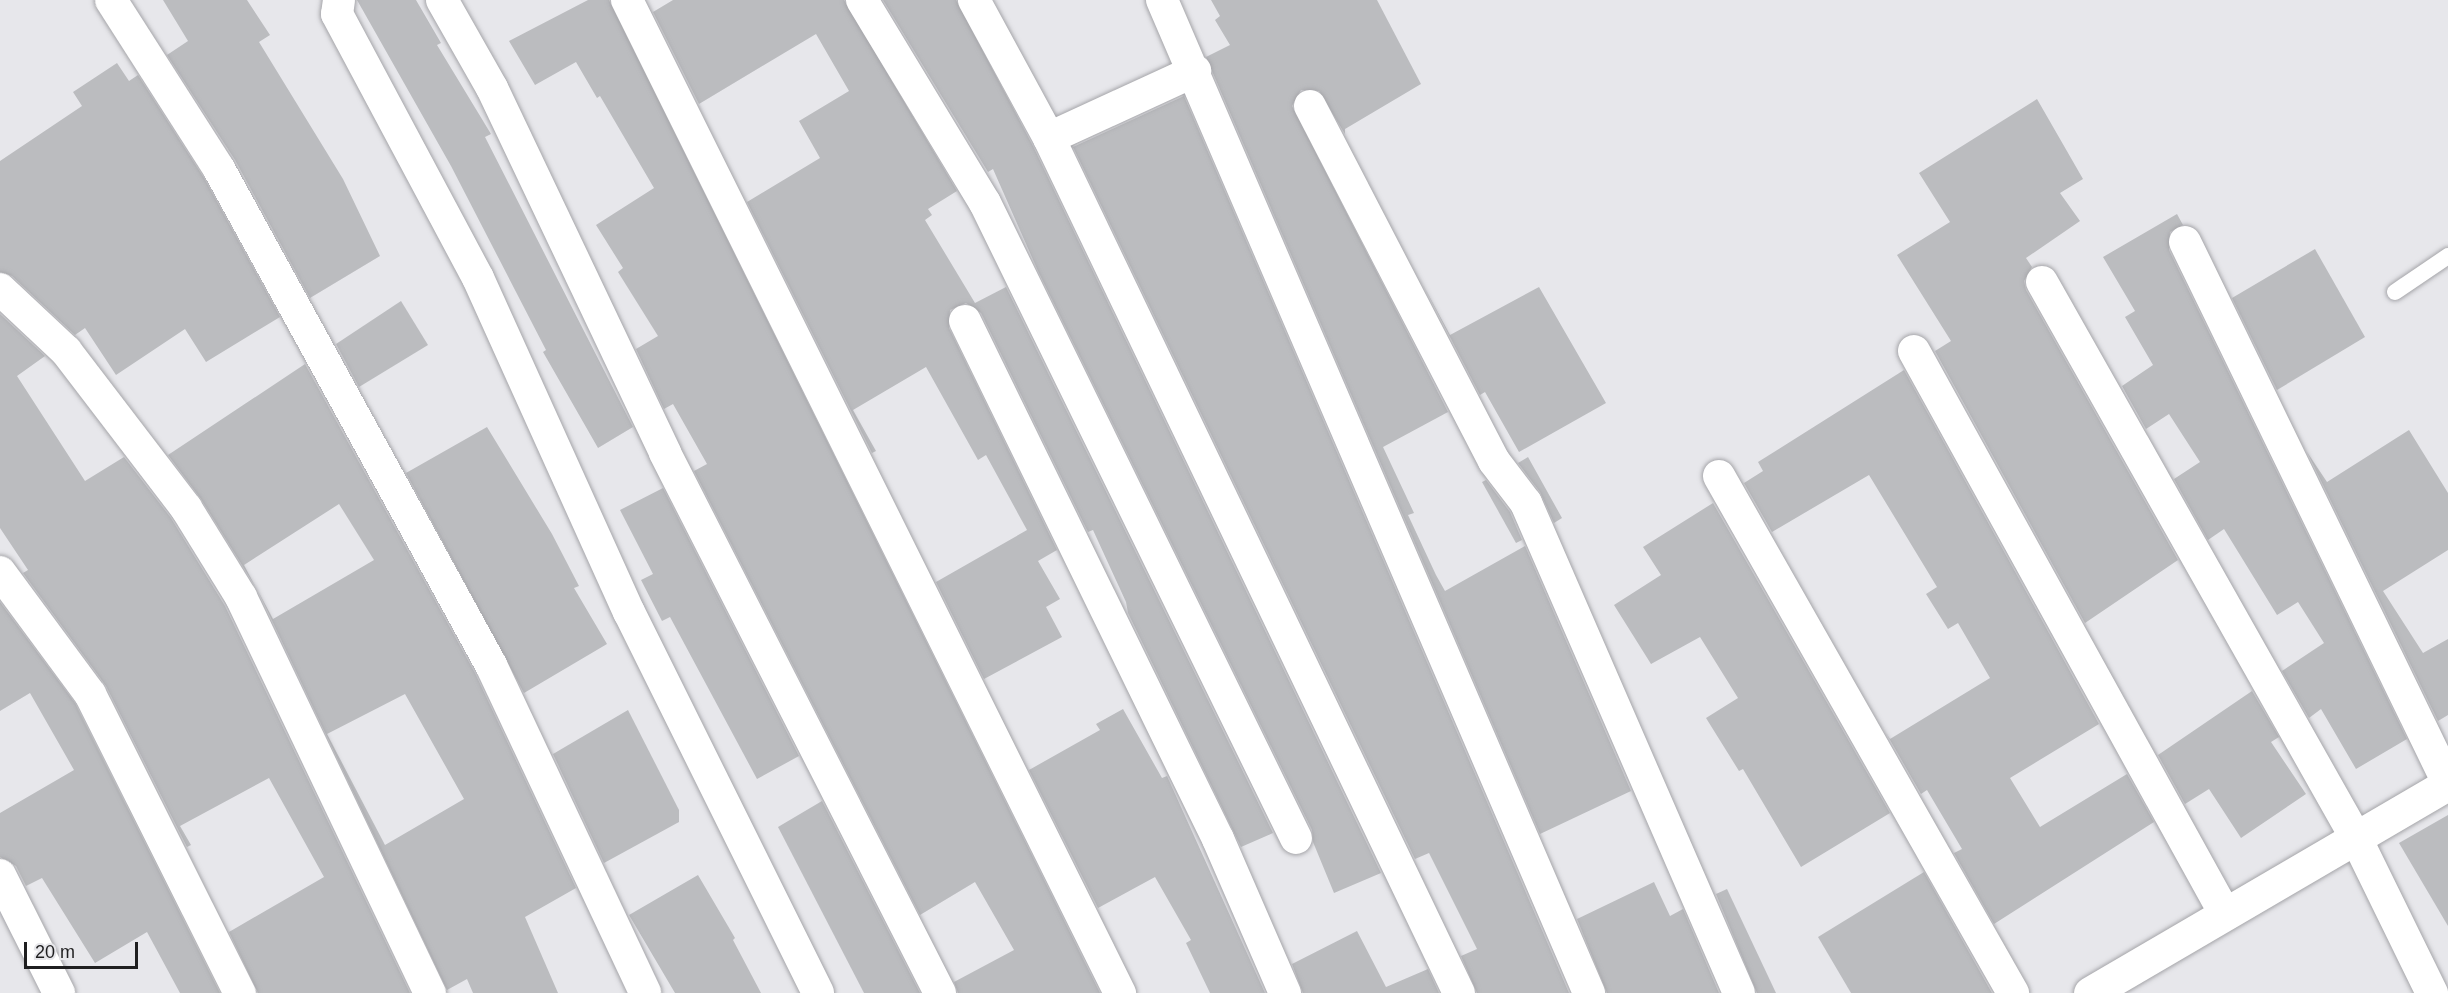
<!DOCTYPE html>
<html>
<head>
<meta charset="utf-8">
<style>
	body { margin:0 }
	#map { position:relative; width:2448px; height:993px; overflow:hidden; background:#e7e7eb; font-family:Arial,sans-serif }
	div>[style] { position:absolute }
	[style*='--x'] { left:calc(var(--x)*1px); top:calc(var(--y)*1px); width:calc(var(--w)*1px); rotate:calc(var(--a)*1deg) }
	.building>* { inset:0; background:#bbbcbf }
	.roads { filter:drop-shadow(0 0 2px #a5a5a9) drop-shadow(0 0 2px #a5a5a9) }
	.lane>* { height:16px; margin:-8px; padding:0 8px; transform-origin:8px; border-radius:8px; background:#fff }
	.street>* { height:32px; margin:-16px; padding:0 16px; transform-origin:16px; border-radius:16px; background:#fff }
	.secondary>* { height:33px; margin:-16.5px; padding:0 16.5px; transform-origin:16.5px; border-radius:16.5px; background:#fff }
	span { translate:-50% -50%; white-space:nowrap; text-align:center; line-height:1.15; -webkit-text-stroke:6px #e7e7eb; paint-order:stroke }
	.scale { position:absolute; left:24px; top:942px; width:114px; height:27px; box-sizing:border-box; border:3px solid #1f1f20; border-top:0; padding-left:8px; font-size:18px; line-height:21px; white-space:nowrap; color:#1f1f20; -webkit-text-stroke:4px #e7e7eb; paint-order:stroke }
</style>
</head>
<body>
<div id="map">
	<div class="building">
		<i style="clip-path:polygon(163px 0,247px 0,270px 35px,259px 42px,343px 179px,380px 256px,310px 298px,235px 160px,167px 55px,188px 41px)"></i>
		<i style="clip-path:polygon(357px 0,416px 0,441px 43px,437px 45px,491px 134px,485px 137px,633px 427px,598px 448px,543px 352px,546px 350px,451px 166px)"></i>
		<i style="clip-path:polygon(588px 0,609px 0,1100px 993px,958px 993px,954px 982px,1014px 950px,975px 882px,920px 915px,694px 471px,707px 464px,673px 404px,664px 409px,636px 349px,658px 336px,618px 272px,623px 268px,596px 225px,654px 188px,600px 96px,597px 98px,576px 62px,535px 85px,509px 41px)"></i>
		<i style="clip-path:polygon(673px 0,844px 0,957px 191px,928px 209px,932px 215px,925px 220px,975px 303px,1006px 287px,1273px 833px,1241px 847px,1128px 613px,1126px 602px,1093px 530px,1088px 532px,981px 313px,966px 303px,950px 310px,949px 328px,1057px 550px,1038px 561px,1060px 599px,1046px 607px,1062px 637px,984px 679px,936px 582px,1027px 530px,986px 455px,978px 460px,926px 367px,853px 410px,876px 451px,872px 453px,747px 202px,820px 158px,799px 121px,849px 91px,816px 34px,699px 104px,653px 12px)"></i>
		<i style="clip-path:polygon(883px 0,956px 0,1033px 146px,1381px 873px,1334px 893px,1313px 842px,1312px 830px,1038px 271px,993px 169px,988px 172px)"></i>
		<i style="clip-path:polygon(1211px 0,1377px 0,1421px 84px,1345px 129px,1345px 134px,1319px 91px,1301px 90px,1292px 106px,1448px 412px,1383px 447px,1414px 513px,1408px 515px,1436px 575px,1445px 591px,1525px 546px,1631px 791px,1540px 834px,1206px 57px,1230px 45px,1215px 20px,1220px 16px)"></i>
		<i style="clip-path:polygon(117px 63px,129px 81px,138px 75px,204px 178px,280px 317px,206px 362px,185px 329px,116px 375px,85px 328px,75px 335px,12px 276px,0 272px,0 161px,82px 106px,73px 92px)"></i>
		<i style="clip-path:polygon(1184px 96px,1569px 993px,1477px 993px,1461px 956px,1477px 949px,1429px 853px,1415px 859px,1073px 147px)"></i>
		<i style="clip-path:polygon(2037px 99px,2083px 179px,2060px 193px,2080px 221px,2026px 258px,2032px 267px,2024px 281px,2026px 290px,2178px 560px,2085px 623px,1935px 351px,1951px 341px,1897px 255px,1950px 222px,1919px 173px)"></i>
		<i style="clip-path:polygon(2177px 214px,2183px 225px,2170px 232px,2169px 250px,2407px 739px,2356px 769px,2321px 709px,2309px 718px,2282px 671px,2324px 643px,2298px 602px,2277px 615px,2224px 529px,2208px 540px,2174px 479px,2200px 462px,2169px 414px,2146px 429px,2122px 386px,2153px 365px,2125px 317px,2135px 311px,2103px 257px)"></i>
		<i style="clip-path:polygon(2315px 249px,2365px 337px,2277px 390px,2232px 298px)"></i>
		<i style="clip-path:polygon(1421px 281px,1450px 335px,1539px 287px,1606px 403px,1519px 452px,1485px 392px,1480px 395px)"></i>
		<i style="clip-path:polygon(401px 301px,428px 345px,359px 387px,336px 344px)"></i>
		<i style="clip-path:polygon(0 314px,45px 356px,17px 376px,85px 481px,124px 457px,171px 518px,225px 606px,410px 993px,258px 993px,229px 932px,324px 877px,269px 778px,180px 826px,191px 845px,187px 847px,106px 686px,23px 573px,28px 570px,0 528px)"></i>
		<i style="clip-path:polygon(evenodd,305px 364px,475px 673px,576px 888px,525px 917px,558px 993px,473px 993px,467px 979px,447px 990px,258px 591px,273px 619px,374px 560px,339px 504px,244px 565px,255px 586px,201px 499px,168px 455px,305px 364px,405px 694px,464px 799px,385px 845px,327px 734px,405px 694px)"></i>
		<i style="clip-path:polygon(1904px 370px,2099px 724px,2010px 778px,2040px 827px,2127px 774px,2154px 822px,1994px 924px,1954px 853px,1962px 849px,1927px 790px,1921px 794px,1886px 733px,1890px 739px,1990px 678px,1958px 623px,1948px 629px,1926px 594px,1937px 587px,1869px 475px,1772px 532px,1744px 483px,1763px 471px,1758px 462px)"></i>
		<i style="clip-path:polygon(487px 427px,552px 534px,579px 586px,574px 588px,607px 644px,524px 693px,406px 473px)"></i>
		<i style="clip-path:polygon(2409px 430px,2448px 493px,2448px 550px,2383px 591px,2423px 653px,2448px 639px,2448px 715px,2438px 721px,2307px 452px,2327px 482px)"></i>
		<i style="clip-path:polygon(1528px 457px,1562px 518px,1554px 523px,1540px 492px,1518px 463px)"></i>
		<i style="clip-path:polygon(1486px 480px,1510px 512px,1522px 540px,1516px 543px,1482px 482px)"></i>
		<i style="clip-path:polygon(663px 488px,799px 756px,757px 779px,670px 617px,662px 621px,641px 580px,653px 574px,620px 510px)"></i>
		<i style="clip-path:polygon(1713px 503px,1890px 813px,1801px 867px,1743px 769px,1739px 771px,1706px 718px,1738px 698px,1700px 637px,1651px 664px,1614px 605px,1661px 575px,1643px 547px)"></i>
		<i style="clip-path:polygon(0 602px,75px 703px,220px 993px,180px 993px,147px 932px,95px 963px,42px 878px,26px 886px,16px 866px,0 857px,0 813px,74px 770px,30px 693px,0 711px)"></i>
		<i style="clip-path:polygon(2252px 691px,2279px 737px,2271px 742px,2306px 794px,2241px 838px,2209px 789px,2185px 804px,2158px 755px)"></i>
		<i style="clip-path:polygon(1123px 709px,1162px 778px,1167px 776px,1265px 993px,1210px 993px,1186px 943px,1191px 940px,1155px 877px,1098px 908px,1029px 770px,1100px 730px,1096px 724px)"></i>
		<i style="clip-path:polygon(628px 710px,679px 810px,679px 822px,604px 863px,553px 754px)"></i>
		<i style="clip-path:polygon(822px 801px,920px 993px,864px 993px,778px 827px)"></i>
		<i style="clip-path:polygon(2448px 815px,2448px 926px,2399px 843px)"></i>
		<i style="clip-path:polygon(1924px 872px,1992px 993px,1851px 993px,1818px 937px)"></i>
		<i style="clip-path:polygon(698px 875px,735px 938px,733px 940px,761px 993px,675px 993px,629px 915px)"></i>
		<i style="clip-path:polygon(1654px 882px,1670px 916px,1683px 909px,1719px 993px,1607px 993px,1577px 919px)"></i>
		<i style="clip-path:polygon(1727px 889px,1776px 993px,1757px 993px,1716px 894px)"></i>
		<i style="clip-path:polygon(1357px 931px,1386px 987px,1428px 969px,1439px 993px,1303px 993px,1292px 964px)"></i>
	</div>
	<div class="roads">
		<div class="lane">
			<i style="--x:2395;--y:292;--w:64;--a:-34.2"></i>
		</div>
		<div class="street">
			<i style="--x:111;--y:0;--w:201;--a:57.4"></i>
			<i style="--x:219;--y:169;--w:566;--a:61.26"></i>
			<i style="--x:491;--y:665;--w:362;--a:64.8"></i>
			<i style="--x:339;--y:0;--w:14;--a:98"></i>
			<i style="--x:337;--y:14;--w:299;--a:61.9"></i>
			<i style="--x:478;--y:278;--w:367;--a:65.7"></i>
			<i style="--x:629;--y:612;--w:425;--a:63.6"></i>
			<i style="--x:442;--y:0;--w:101;--a:60.4"></i>
			<i style="--x:492;--y:88;--w:404;--a:64.6"></i>
			<i style="--x:665;--y:453;--w:606;--a:63.01"></i>
			<i style="--x:627;--y:0;--w:1109;--a:63.6"></i>
			<i style="--x:862;--y:0;--w:237;--a:58.8"></i>
			<i style="--x:985;--y:203;--w:707;--a:63.91"></i>
			<i style="--x:974;--y:0;--w:157;--a:61.5"></i>
			<i style="--x:1049;--y:138;--w:948;--a:64.38"></i>
			<i style="--x:1162;--y:0;--w:1081;--a:66.73"></i>
			<i style="--x:1310;--y:106;--w:400;--a:62.6"></i>
			<i style="--x:1494;--y:461;--w:53;--a:52.7"></i>
			<i style="--x:1526;--y:503;--w:534;--a:66.51"></i>
			<i style="--x:1049;--y:138;--w:161;--a:-24.7"></i>
			<i style="--x:2185;--y:242;--w:602;--a:64.07"></i>
			<i style="--x:2042;--y:282;--w:639;--a:60.54"></i>
			<i style="--x:2356;--y:838;--w:173;--a:63.9"></i>
			<i style="--x:0;--y:289;--w:91;--a:43.2"></i>
			<i style="--x:66;--y:351;--w:198;--a:52.6"></i>
			<i style="--x:186;--y:508;--w:105;--a:58.3"></i>
			<i style="--x:241;--y:597;--w:439;--a:64.5"></i>
			<i style="--x:965;--y:321;--w:576;--a:63.97"></i>
			<i style="--x:1218;--y:839;--w:168;--a:66.5"></i>
			<i style="--x:1914;--y:351;--w:643;--a:61.08"></i>
			<i style="--x:1719;--y:476;--w:595;--a:60.37"></i>
			<i style="--x:0;--y:572;--w:152;--a:53.6"></i>
			<i style="--x:90;--y:694;--w:335;--a:63.4"></i>
			<i style="--x:0;--y:875;--w:132;--a:63.4"></i>
		</div>
		<div class="secondary">
			<i style="--x:2090;--y:993;--w:415;--a:-30.3"></i>
		</div>
	</div>
	<div class="scale">20 m</div>
</div>
</body>
</html>
